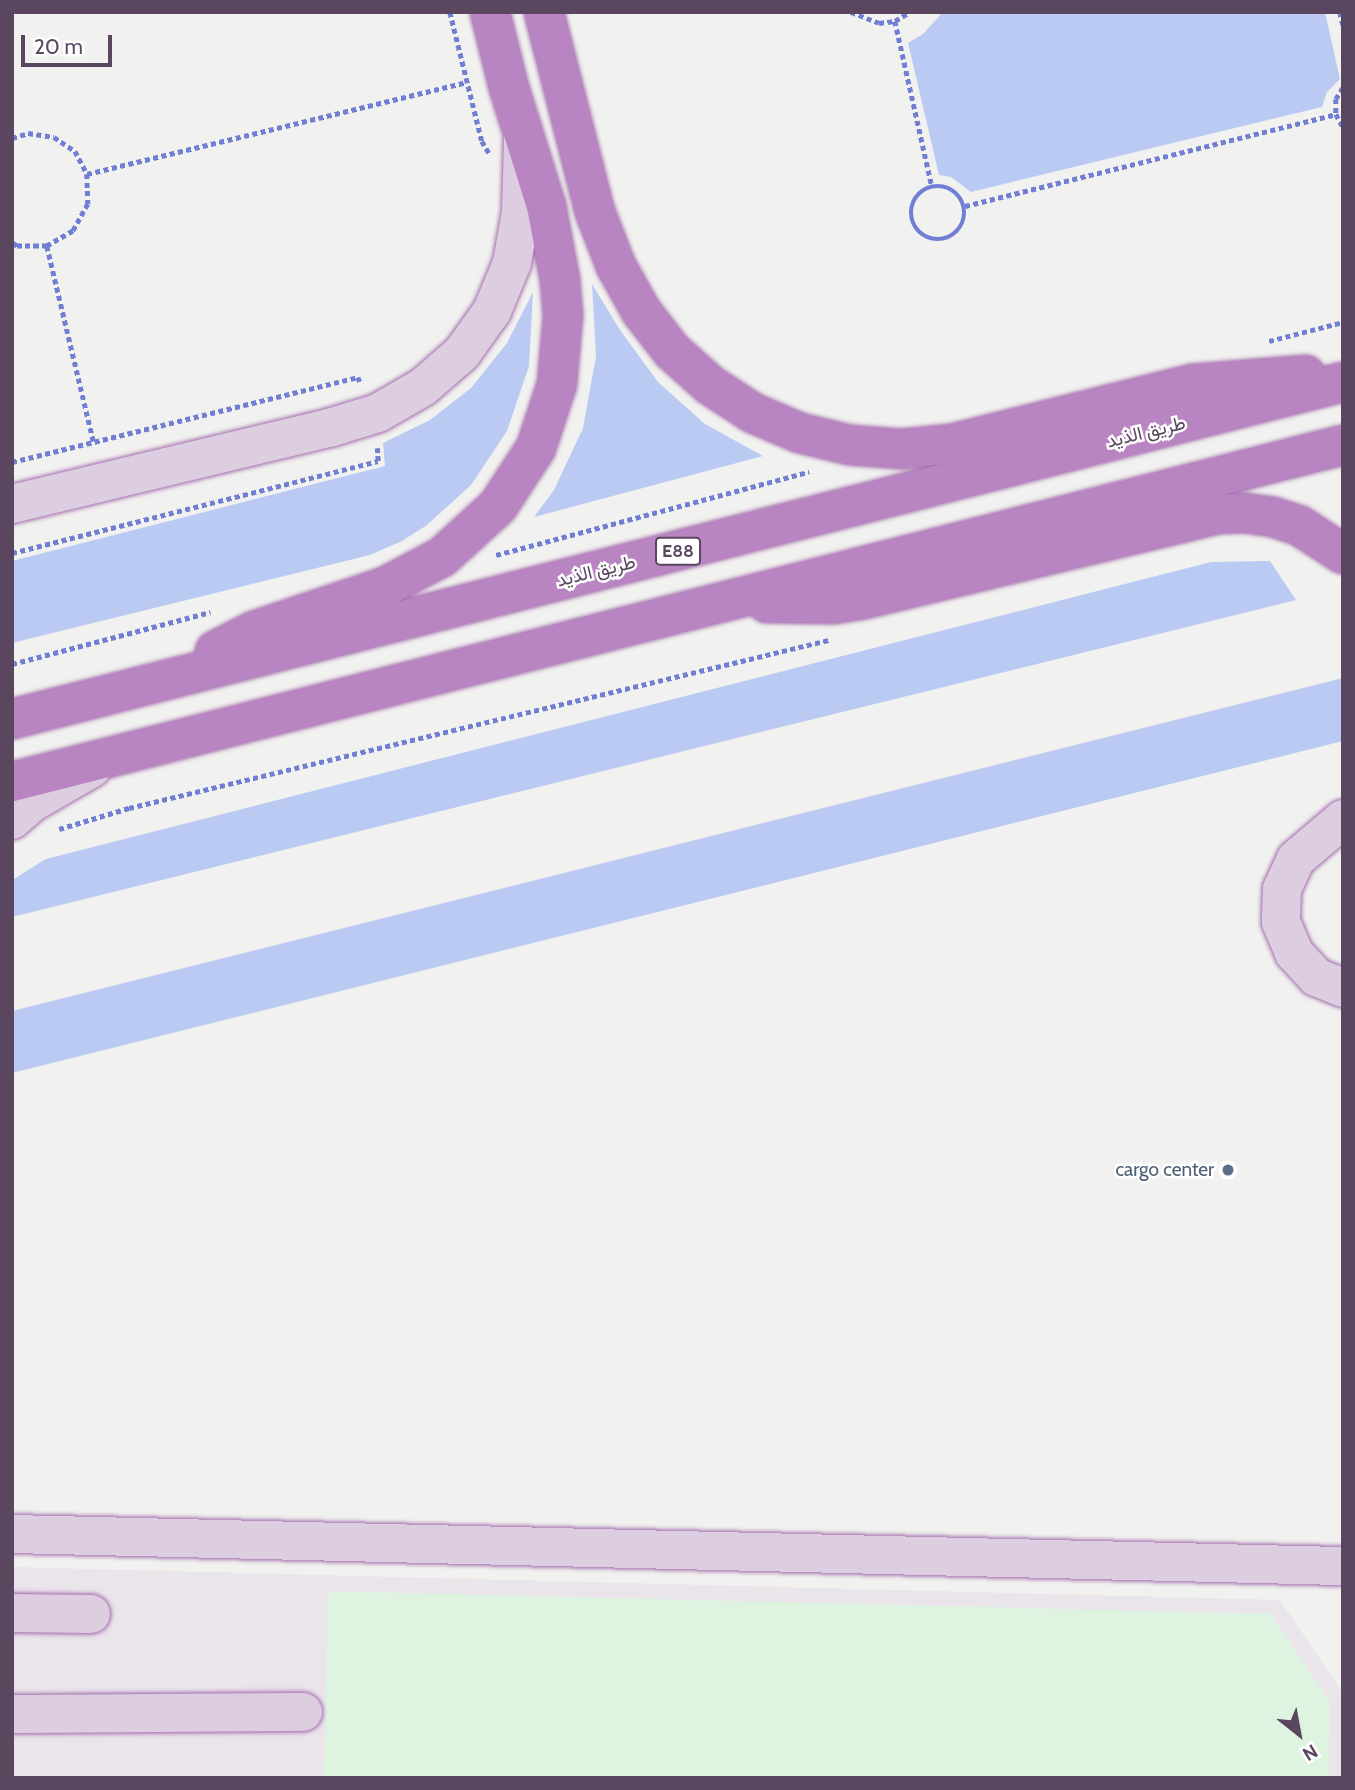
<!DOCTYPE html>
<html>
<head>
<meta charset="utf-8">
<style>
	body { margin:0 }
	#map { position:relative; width:1355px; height:1790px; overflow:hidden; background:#f1f2ef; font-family:Cabin,Vazirmatn,sans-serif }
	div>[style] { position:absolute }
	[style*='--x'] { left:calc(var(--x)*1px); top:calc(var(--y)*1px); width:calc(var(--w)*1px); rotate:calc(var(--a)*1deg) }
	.airport>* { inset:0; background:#eae4eb }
	.green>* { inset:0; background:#bbcaf3 }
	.sand>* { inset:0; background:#dff4e0 }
	.path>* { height:4.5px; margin-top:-2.25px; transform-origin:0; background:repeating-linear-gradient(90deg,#707fd4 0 5px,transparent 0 8.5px) }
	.path>.ring { margin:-2.25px; padding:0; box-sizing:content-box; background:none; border:4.5px solid #707fd4; border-radius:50% }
	.roads { filter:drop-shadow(0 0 2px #a56fae) drop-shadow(0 0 2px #a56fae) }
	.minor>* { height:38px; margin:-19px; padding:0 19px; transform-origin:19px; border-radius:19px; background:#ddcde1 }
	.highway>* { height:38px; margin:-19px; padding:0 19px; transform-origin:19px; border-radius:19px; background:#b984c2 }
	.dots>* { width:19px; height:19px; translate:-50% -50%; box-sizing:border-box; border:4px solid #fff; border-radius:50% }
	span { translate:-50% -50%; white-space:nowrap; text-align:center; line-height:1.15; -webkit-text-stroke:5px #fff; paint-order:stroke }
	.shield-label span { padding:2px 5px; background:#fff; border:2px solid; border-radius:5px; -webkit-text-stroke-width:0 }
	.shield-label { font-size:18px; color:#5a465f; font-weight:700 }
	.street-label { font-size:19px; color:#5a465f }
	.service-label { font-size:19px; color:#4e5e75 }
	.right { translate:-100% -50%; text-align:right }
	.frame { position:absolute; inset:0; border:14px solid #5a465f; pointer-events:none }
	.north { position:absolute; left:1264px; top:1699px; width:70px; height:70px; -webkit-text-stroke:5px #fff; paint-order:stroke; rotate:149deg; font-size:19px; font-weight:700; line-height:28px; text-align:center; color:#5a465f }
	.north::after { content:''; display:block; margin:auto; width:24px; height:32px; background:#5a465f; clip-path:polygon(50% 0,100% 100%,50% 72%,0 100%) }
	.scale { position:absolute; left:21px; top:35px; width:91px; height:32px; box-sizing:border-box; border:4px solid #5a465f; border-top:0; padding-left:9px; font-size:21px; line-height:24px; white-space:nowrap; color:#5a465f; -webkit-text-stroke:5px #fff; paint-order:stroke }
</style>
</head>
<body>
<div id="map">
	<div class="airport">
		<i style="clip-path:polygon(12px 1567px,1280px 1600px,1343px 1693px,1342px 1778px,12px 1778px)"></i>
	</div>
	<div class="green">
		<i style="clip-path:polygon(943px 12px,1325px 12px,1340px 79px,1327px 92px,1322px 107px,971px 192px,951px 177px,939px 175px,908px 43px,923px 34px)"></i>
		<i style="clip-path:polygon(592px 284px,620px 330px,658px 382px,705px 424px,763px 456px,534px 517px,554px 490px,583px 428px,596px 356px)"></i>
		<i style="clip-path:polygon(533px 292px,529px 366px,507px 431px,471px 485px,427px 525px,402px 541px,370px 555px,12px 643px,12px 561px,385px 466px,383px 443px,430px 420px,471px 388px,507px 343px)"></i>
		<i style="clip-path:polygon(1270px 561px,1296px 600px,12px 917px,12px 880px,46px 859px,1211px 562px)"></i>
		<i style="clip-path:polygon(1343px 678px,1343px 741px,12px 1073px,12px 1011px)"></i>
	</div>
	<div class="sand">
		<i style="clip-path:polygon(328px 1591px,1271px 1614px,1330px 1702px,1328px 1778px,324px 1778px)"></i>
	</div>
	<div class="path">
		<i style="--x:450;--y:12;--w:133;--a:76.1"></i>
		<i style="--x:482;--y:141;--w:14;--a:60"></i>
		<i style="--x:851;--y:12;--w:30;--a:21"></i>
		<i style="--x:879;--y:23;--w:16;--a:-7"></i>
		<i style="--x:895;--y:21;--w:17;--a:-31"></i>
		<i style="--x:1340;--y:12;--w:13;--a:77"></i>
		<i style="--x:895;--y:21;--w:169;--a:77.4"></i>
		<i style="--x:1343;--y:88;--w:13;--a:122"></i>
		<i style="--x:1336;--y:99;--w:15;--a:90"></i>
		<i style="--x:1336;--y:114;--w:15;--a:62"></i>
		<i style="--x:12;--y:138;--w:17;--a:-17"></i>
		<i style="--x:28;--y:133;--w:26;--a:9"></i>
		<i style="--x:54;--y:137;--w:25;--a:34"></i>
		<i style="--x:75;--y:151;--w:26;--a:62"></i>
		<i style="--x:87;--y:174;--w:30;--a:88"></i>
		<i style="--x:88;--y:204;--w:31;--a:119"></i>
		<i style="--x:73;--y:231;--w:30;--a:150"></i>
		<i style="--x:47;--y:246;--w:30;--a:180"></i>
		<i style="--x:17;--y:246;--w:6;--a:-149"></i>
		<i style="--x:87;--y:174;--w:391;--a:-13.6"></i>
		<i class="ring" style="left:911px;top:186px;width:49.5px;height:49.5px"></i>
		<i style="--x:965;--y:206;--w:382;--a:-13.9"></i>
		<i style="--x:47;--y:246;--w:204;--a:76.6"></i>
		<i style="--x:1269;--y:341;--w:76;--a:-14.4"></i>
		<i style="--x:12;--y:462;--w:356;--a:-13.8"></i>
		<i style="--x:358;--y:377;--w:5;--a:68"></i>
		<i style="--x:12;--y:553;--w:377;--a:-14.1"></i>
		<i style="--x:378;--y:461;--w:13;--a:-94"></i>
		<i style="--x:496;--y:555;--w:324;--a:-14.9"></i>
		<i style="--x:12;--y:664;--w:205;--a:-14.7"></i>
		<i style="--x:59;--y:829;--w:73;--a:-16.7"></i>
		<i style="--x:129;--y:808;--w:720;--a:-13.5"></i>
	</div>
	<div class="roads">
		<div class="minor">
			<i style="--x:12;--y:504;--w:326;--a:-13.5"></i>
			<i style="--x:329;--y:428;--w:51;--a:-17"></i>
			<i style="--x:378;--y:413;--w:52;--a:-30"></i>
			<i style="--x:423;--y:387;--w:52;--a:-41.1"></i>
			<i style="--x:462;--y:353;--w:52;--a:-54.5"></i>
			<i style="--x:492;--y:311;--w:52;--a:-67.4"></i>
			<i style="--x:512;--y:263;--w:52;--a:-80"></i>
			<i style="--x:521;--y:212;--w:72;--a:-88.4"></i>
			<i style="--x:1343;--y:819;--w:62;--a:139.6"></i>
			<i style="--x:1296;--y:859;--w:33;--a:115"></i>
			<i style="--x:1282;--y:889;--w:33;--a:92"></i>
			<i style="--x:1281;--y:922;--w:34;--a:67"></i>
			<i style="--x:1294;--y:953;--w:33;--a:47"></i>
			<i style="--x:1316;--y:977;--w:29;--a:22"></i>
			<i style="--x:12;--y:820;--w:28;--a:-41"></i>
			<i style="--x:33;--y:802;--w:68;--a:-30"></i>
			<i style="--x:12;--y:1534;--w:1331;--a:1.38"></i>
			<i style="--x:12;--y:1613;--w:79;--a:0.7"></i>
			<i style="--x:12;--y:1714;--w:291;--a:-0.4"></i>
		</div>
		<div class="highway">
			<i style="--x:544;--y:12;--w:206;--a:75.7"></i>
			<i style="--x:595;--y:212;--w:58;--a:68.7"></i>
			<i style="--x:616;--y:266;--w:51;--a:60.9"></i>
			<i style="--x:641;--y:311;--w:51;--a:52.2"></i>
			<i style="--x:672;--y:351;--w:51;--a:41.8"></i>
			<i style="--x:710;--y:385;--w:51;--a:33.1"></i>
			<i style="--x:753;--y:413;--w:51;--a:23.1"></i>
			<i style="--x:800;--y:433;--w:51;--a:13.5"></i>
			<i style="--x:850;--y:445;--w:51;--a:4.5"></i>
			<i style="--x:901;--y:449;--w:51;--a:-5.6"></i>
			<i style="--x:952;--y:444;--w:248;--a:-14"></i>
			<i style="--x:1193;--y:384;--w:113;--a:-4.6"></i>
			<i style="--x:767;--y:603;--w:66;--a:0.9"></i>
			<i style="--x:833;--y:604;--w:31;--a:-9"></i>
			<i style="--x:864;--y:599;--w:363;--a:-13.5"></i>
			<i style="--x:1217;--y:514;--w:28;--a:-2"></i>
			<i style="--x:1245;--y:513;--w:28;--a:8"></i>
			<i style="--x:1273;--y:517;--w:28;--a:18"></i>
			<i style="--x:1300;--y:526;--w:51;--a:33.1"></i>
			<i style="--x:215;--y:651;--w:44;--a:-27.1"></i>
			<i style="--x:254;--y:631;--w:138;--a:-18.6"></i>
			<i style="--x:385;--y:587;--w:64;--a:-27.8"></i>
			<i style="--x:442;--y:557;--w:76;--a:-42.3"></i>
			<i style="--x:498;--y:506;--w:69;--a:-56.8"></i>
			<i style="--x:536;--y:448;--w:67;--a:-71.8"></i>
			<i style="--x:557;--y:384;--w:69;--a:-85"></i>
			<i style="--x:563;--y:315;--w:35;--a:-95"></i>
			<i style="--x:560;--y:280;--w:75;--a:-100.7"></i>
			<i style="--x:546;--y:206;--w:124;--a:-107.4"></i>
			<i style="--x:509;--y:88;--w:78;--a:-104"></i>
			<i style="--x:12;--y:719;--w:1373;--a:-14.21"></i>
			<i style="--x:12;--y:782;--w:1373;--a:-14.21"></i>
		</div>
	</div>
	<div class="dots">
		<i style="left:1228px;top:1170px;background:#5c6f8a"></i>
	</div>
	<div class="shield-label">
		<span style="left:678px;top:551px">E88</span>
	</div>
	<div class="street-label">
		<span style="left:1146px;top:432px;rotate:-14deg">طريق الذيد</span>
		<span style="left:596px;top:571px;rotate:-14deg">طريق الذيد</span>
	</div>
	<div class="service-label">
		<span class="right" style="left:1214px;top:1170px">cargo center</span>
	</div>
	<div class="frame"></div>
	<div class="north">N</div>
	<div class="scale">20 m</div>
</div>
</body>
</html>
